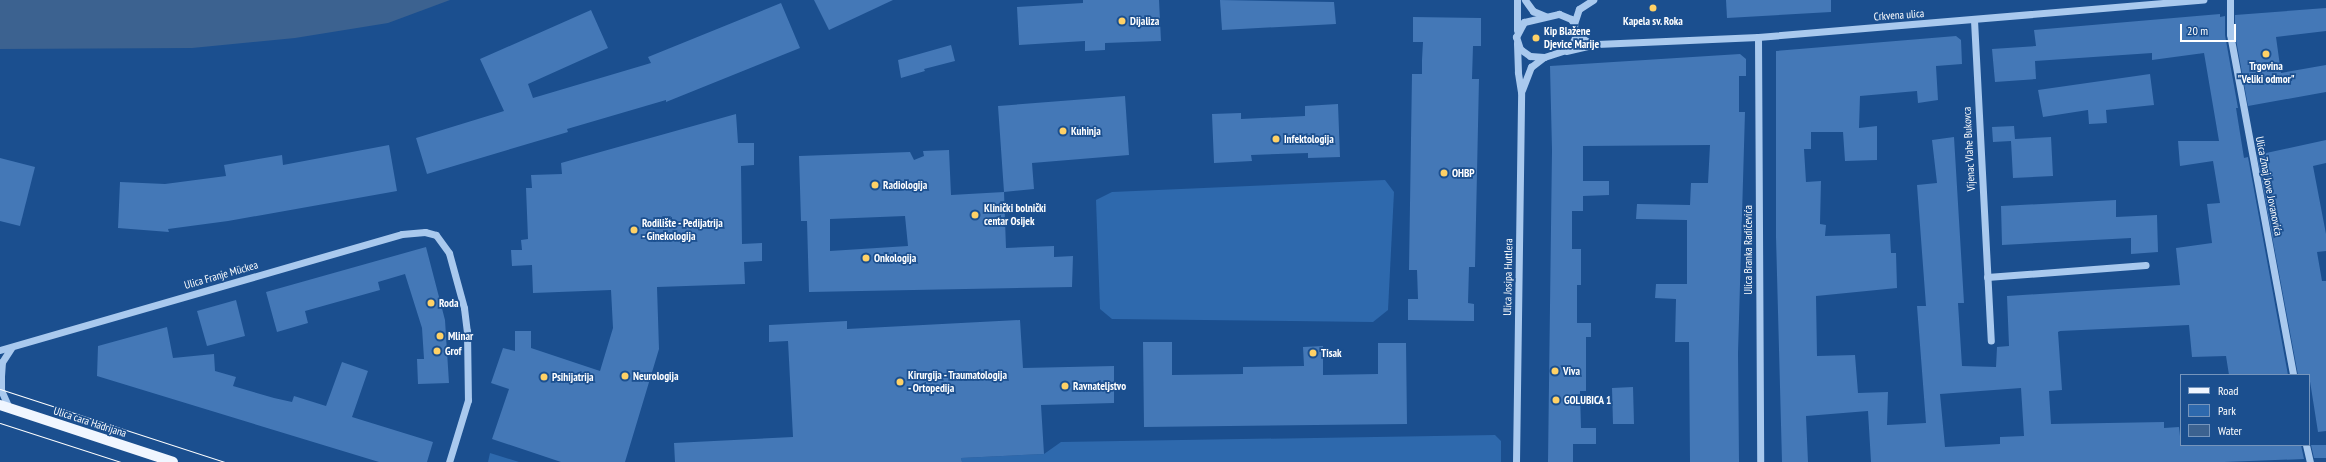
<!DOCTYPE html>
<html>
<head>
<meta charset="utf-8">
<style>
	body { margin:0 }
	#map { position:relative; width:2326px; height:462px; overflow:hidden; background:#1b4f8f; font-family:"PT Sans Narrow",sans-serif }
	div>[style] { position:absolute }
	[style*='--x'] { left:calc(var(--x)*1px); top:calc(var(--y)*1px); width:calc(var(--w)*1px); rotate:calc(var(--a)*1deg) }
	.green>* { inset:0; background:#2e69ad }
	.water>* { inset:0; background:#3c6290 }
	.building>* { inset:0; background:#4478b7 }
	.minor>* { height:7px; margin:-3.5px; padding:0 3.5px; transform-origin:3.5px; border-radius:3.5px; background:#a9c9ee }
	.major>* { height:10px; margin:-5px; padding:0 5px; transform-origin:5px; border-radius:5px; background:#f0f6ff }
	.tram>* { height:1px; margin:-0.5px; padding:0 0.5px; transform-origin:0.5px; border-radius:0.5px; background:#fff }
	.dots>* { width:11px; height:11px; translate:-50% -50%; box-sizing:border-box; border:2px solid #1b4f8f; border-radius:50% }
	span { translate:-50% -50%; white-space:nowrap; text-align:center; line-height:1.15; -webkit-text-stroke:3.5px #1b4f8f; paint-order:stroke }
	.street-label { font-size:11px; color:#fff }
	.poi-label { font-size:11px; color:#fff; font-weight:700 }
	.left { translate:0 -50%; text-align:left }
	.legend { position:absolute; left:2180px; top:374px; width:130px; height:72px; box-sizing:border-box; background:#1b4f8f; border:1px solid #7695bc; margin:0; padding:5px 7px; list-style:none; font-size:12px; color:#fff }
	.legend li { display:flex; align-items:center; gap:8px; height:20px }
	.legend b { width:20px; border:1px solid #7695bc }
	.scale { position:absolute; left:2180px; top:24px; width:56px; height:18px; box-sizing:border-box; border:2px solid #fff; border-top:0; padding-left:5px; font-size:12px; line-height:14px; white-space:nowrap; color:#fff; -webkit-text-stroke:3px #1b4f8f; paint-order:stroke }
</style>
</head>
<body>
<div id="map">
	<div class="green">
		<i style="clip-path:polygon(1385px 180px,1394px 192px,1388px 310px,1373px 322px,1112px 319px,1100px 309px,1096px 200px,1112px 192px)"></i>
		<i style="clip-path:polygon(1495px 435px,1501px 441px,1501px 462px,962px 462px,961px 458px,1044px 454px,1061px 442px)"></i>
		<i style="clip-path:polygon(490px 453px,519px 462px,488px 462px)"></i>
	</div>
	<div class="water">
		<i style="clip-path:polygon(0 0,450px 0,388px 23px,295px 38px,192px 48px,0 49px)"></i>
	</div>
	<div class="building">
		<i style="clip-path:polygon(814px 0,893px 0,829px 30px)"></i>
		<i style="clip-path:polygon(1083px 0,1159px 0,1161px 41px,1105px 43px,1105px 50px,1085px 51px,1085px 41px,1019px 45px,1017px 7px,1083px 3px)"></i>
		<i style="clip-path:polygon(1220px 0,1334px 2px,1336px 24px,1222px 30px)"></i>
		<i style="clip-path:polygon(1726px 0,1831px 0,1831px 12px,1727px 18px)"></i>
		<i style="clip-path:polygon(781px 3px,800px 48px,666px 102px,666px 100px,567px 129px,568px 132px,427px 174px,416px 138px,504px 111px,480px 59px,591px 10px,608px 48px,528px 84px,533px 98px,651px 63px,648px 57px)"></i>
		<i style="clip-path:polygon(2326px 8px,2326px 31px,2276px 37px,2281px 73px,2326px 65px,2326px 92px,2248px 106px,2235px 34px,2235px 15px)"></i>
		<i style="clip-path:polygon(evenodd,2220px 14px,2220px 17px,2225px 16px,2225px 35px,2238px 108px,2236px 108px,2244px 158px,2248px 157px,2288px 375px,2229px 375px,2226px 356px,2192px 357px,2189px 325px,2060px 331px,2058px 332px,2062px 390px,2049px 391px,2051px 424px,2164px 422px,2164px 428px,2179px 427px,2181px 445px,2301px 445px,2304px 459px,2224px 462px,1871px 462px,1868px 411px,1806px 416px,1808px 462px,1782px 462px,1776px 237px,1776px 51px,1956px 36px,1961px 40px,1962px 64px,1936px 66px,1938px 100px,1918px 103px,1917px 91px,1860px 96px,1859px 128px,1877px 126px,1877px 160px,1845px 161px,1843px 132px,1811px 132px,1811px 149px,1804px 149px,1806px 182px,1821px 181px,1820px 224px,1826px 225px,1825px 236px,1890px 234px,1891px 253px,1896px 253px,1897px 288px,1816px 296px,1817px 356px,1855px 355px,1858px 393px,1888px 392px,1887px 425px,1926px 423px,1917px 306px,1926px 306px,1917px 185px,1937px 183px,1932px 140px,1954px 137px,1964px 303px,1958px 303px,1962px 366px,1996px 367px,1997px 347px,2009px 346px,2007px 296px,2180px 285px,2176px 248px,2212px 243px,2207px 204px,2220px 203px,2213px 161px,2180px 166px,2178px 141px,2219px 141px,2204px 53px,2152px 60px,2152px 53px,2035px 61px,2036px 79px,1995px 82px,1992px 49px,2036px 46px,2034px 30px,2220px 14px,2021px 388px,2024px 436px,2000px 437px,2000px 444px,1945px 447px,1940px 394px,2021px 388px)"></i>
		<i style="clip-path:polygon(1413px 17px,1481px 18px,1481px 46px,1473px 46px,1472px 79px,1479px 79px,1475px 267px,1469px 267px,1468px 303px,1474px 304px,1474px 321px,1408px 320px,1408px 299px,1418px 299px,1417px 270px,1409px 270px,1412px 74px,1422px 74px,1422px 60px,1423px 42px,1413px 42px)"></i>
		<i style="clip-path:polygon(951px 45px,955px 61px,924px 69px,925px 71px,901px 78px,898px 60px)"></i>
		<i style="clip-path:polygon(1740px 54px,1746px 59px,1746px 76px,1739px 76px,1739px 112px,1745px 112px,1738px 353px,1739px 462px,1690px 462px,1689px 342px,1675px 342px,1676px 299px,1655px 298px,1656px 284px,1687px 284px,1687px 220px,1636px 219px,1637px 204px,1690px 205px,1691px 183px,1708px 183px,1710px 145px,1583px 146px,1583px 181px,1609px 181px,1609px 195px,1583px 196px,1583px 211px,1572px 211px,1572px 249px,1581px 249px,1581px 285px,1577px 285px,1577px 323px,1591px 323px,1591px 337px,1586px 337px,1586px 391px,1580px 391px,1581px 428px,1596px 428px,1596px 444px,1573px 444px,1573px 462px,1548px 462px,1552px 150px,1550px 66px)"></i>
		<i style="clip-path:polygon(2150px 74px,2154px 105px,2106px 110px,2107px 123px,2089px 124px,2088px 110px,2043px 117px,2038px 90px)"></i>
		<i style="clip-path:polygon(1125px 96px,1129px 155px,1032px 163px,1034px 189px,1004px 192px,998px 106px)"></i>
		<i style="clip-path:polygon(1338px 104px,1340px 157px,1308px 158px,1308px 153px,1251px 155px,1252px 161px,1214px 163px,1212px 114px,1241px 113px,1241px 119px,1305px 116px,1305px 106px)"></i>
		<i style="clip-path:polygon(736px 114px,738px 143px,754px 143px,754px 165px,741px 166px,742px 244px,762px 243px,762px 261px,744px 262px,745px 284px,657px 287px,659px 349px,625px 462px,561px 462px,492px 439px,509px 389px,491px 383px,503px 348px,515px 351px,515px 331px,531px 331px,531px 348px,600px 371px,613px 328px,611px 290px,533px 293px,532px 265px,512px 266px,511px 250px,522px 250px,521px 240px,528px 239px,526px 188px,532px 188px,531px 175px,562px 174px,561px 163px)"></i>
		<i style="clip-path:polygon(2014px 126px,2015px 139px,2051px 137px,2053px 176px,2013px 178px,2011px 141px,1993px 142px,1992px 127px)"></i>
		<i style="clip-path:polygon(2326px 140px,2326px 163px,2313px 166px,2326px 234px,2326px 251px,2317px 252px,2322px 281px,2326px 281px,2326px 431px,2318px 432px,2309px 375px,2298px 375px,2257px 155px)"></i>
		<i style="clip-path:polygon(389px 145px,397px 191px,228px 221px,168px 229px,169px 232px,118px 228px,120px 182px,165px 184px,226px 176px,224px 165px,282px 155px,283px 165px)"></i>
		<i style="clip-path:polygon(evenodd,949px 150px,951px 195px,1004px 192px,1006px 248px,1054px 246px,1054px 257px,1073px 256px,1072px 287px,809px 292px,807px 221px,801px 221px,799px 156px,910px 152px,914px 160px,924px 156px,923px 151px,949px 150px,905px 216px,908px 246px,830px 251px,830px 219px,905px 216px)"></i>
		<i style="clip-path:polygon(0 158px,35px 167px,20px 226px,0 221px)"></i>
		<i style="clip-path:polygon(2116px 200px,2116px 217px,2157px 215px,2158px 252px,2131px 254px,2131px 238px,2002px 245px,2001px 206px)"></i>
		<i style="clip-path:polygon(426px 247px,445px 320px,449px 383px,418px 384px,417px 359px,424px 359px,422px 328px,405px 274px,378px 282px,380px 290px,305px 311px,308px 323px,277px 332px,266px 292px)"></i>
		<i style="clip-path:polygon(236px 300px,245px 336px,207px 346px,197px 311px)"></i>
		<i style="clip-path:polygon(1020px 320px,1023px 368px,1114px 366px,1114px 403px,1041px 405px,1044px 454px,961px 458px,962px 462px,675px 462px,674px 443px,793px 437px,788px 341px,769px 342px,769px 325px,847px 321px,847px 329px)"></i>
		<i style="clip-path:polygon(167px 327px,173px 358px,214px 354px,215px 371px,236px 377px,233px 386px,274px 398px,292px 402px,294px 396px,326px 406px,342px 362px,368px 371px,352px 417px,433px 442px,427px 462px,379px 462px,97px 376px,98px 346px)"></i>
		<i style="clip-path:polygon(1143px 342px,1172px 342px,1172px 375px,1243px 374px,1243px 367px,1304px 366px,1303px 347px,1323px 346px,1323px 375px,1378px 374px,1378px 343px,1406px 343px,1407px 424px,1144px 427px)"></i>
		<i style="clip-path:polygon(1633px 387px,1634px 424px,1613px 424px,1612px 388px)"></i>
		<i style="clip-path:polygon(2311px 445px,2326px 445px,2326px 458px,2314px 458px)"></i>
	</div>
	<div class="minor">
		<i style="--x:1517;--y:0;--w:30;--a:90"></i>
		<i style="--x:1525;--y:0;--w:14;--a:54"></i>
		<i style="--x:1533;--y:11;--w:13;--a:23"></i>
		<i style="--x:2230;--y:0;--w:34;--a:90"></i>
		<i style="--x:2230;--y:34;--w:347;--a:79.5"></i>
		<i style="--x:1559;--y:14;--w:13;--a:23"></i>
		<i style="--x:1571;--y:19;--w:6;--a:59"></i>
		<i style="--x:1574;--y:24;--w:14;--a:86"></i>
		<i style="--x:1575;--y:38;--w:13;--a:119"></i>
		<i style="--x:1569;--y:49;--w:26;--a:162"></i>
		<i style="--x:1544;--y:57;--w:14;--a:-176"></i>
		<i style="--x:1530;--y:56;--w:12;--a:-145"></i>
		<i style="--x:1520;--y:49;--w:13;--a:-108"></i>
		<i style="--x:1516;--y:37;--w:17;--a:-62"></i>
		<i style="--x:1524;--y:22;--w:36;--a:-13"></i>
		<i style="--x:1974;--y:20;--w:321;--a:87"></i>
		<i style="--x:1574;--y:24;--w:16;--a:-72"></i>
		<i style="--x:1579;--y:9;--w:17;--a:-33"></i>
		<i style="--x:1575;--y:32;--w:14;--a:39"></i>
		<i style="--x:1586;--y:41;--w:9;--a:18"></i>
		<i style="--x:1758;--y:37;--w:425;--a:89.7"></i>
		<i style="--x:1566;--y:51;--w:32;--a:-13"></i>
		<i style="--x:1597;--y:44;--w:161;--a:-2.5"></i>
		<i style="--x:1758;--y:37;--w:447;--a:-4.8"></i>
		<i style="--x:1522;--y:90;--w:25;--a:-69"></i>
		<i style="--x:1531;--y:67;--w:16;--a:-38"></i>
		<i style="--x:1987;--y:277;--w:159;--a:-4.3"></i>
		<i style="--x:0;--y:350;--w:418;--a:-16.1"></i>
		<i style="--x:402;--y:234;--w:23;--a:-5"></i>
		<i style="--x:425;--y:232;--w:11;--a:15"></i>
		<i style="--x:436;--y:235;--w:22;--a:54"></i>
		<i style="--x:449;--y:253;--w:57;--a:74.7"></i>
		<i style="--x:464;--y:308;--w:23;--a:83"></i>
		<i style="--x:467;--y:331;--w:69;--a:89.2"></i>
		<i style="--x:468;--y:400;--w:65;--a:107"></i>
		<i style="--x:9;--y:408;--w:20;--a:-114"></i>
		<i style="--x:1;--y:390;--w:14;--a:-90"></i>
		<i style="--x:1;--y:376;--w:14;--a:-86"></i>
		<i style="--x:2;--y:362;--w:17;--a:-57"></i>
		<i style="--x:2306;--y:445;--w:17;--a:77"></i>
		<i style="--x:1516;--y:462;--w:370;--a:-89.2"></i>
		<i style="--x:1521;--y:92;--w:20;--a:-99"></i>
		<i style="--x:1518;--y:72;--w:29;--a:-92"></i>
	</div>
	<div class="major">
		<i style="--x:0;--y:405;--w:182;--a:18.2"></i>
	</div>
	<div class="tram">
		<i style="--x:0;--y:389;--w:237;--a:18"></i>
		<i style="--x:0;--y:423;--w:127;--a:17.9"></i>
	</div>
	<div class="dots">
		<i style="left:1653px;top:8px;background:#ffd166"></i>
		<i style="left:1122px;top:21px;background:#ffd166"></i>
		<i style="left:1536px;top:38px;background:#ffd166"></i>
		<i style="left:2266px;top:54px;background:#ffd166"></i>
		<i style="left:1063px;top:131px;background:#ffd166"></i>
		<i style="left:1276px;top:139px;background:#ffd166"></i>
		<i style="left:1444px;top:173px;background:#ffd166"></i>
		<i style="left:875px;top:185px;background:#ffd166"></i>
		<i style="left:975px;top:215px;background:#ffd166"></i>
		<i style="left:634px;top:230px;background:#ffd166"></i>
		<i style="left:866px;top:258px;background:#ffd166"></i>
		<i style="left:431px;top:303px;background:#ffd166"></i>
		<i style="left:440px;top:336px;background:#ffd166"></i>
		<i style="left:437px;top:351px;background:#ffd166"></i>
		<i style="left:1313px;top:353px;background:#ffd166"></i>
		<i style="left:1555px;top:371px;background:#ffd166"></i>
		<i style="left:625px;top:376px;background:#ffd166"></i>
		<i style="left:544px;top:377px;background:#ffd166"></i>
		<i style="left:900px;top:382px;background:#ffd166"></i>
		<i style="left:1065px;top:386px;background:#ffd166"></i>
		<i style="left:1556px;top:400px;background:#ffd166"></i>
	</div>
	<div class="street-label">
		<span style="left:1899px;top:15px;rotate:-4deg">Crkvena ulica</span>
		<span style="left:1969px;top:149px;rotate:-93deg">Vijenac Vlahe Bukovca</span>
		<span style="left:2269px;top:186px;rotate:79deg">Ulica Zmaj Jove Jovanovića</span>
		<span style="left:1748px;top:250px;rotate:-90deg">Ulica Branka Radičevića</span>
		<span style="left:221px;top:275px;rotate:-16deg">Ulica Franje Mückea</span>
		<span style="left:1508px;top:277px;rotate:-89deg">Ulica Josipa Huttlera</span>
		<span style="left:90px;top:422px;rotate:18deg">Ulica cara Hadrijana</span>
	</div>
	<div class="poi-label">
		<span class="left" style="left:1130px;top:21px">Dijaliza</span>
		<span style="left:1653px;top:21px">Kapela sv. Roka</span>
		<span class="left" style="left:1544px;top:38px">Kip Blažene<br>Djevice Marije</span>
		<span style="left:2266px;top:73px">Trgovina<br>"Veliki odmor"</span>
		<span class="left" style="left:1071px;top:131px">Kuhinja</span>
		<span class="left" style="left:1284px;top:139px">Infektologija</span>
		<span class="left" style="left:1452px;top:173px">OHBP</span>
		<span class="left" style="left:883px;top:185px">Radiologija</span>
		<span class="left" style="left:984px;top:215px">Klinički bolnički<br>centar Osijek</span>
		<span class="left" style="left:642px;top:230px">Rodilište - Pedijatrija<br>- Ginekologija</span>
		<span class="left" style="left:874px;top:258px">Onkologija</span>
		<span class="left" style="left:439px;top:303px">Roda</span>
		<span class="left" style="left:448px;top:336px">Mlinar</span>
		<span class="left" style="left:445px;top:351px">Grof</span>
		<span class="left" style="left:1321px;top:353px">Tisak</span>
		<span class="left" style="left:1563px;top:371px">Viva</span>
		<span class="left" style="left:633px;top:376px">Neurologija</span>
		<span class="left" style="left:908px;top:382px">Kirurgija - Traumatologija<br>- Ortopedija</span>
		<span class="left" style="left:552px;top:377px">Psihijatrija</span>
		<span class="left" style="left:1073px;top:386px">Ravnateljstvo</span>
		<span class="left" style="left:1564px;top:400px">GOLUBICA 1</span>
	</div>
	<ul class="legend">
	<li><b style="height:5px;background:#f0f6ff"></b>Road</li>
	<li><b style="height:11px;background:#2e69ad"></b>Park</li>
	<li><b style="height:11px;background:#3c6290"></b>Water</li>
	</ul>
	<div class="scale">20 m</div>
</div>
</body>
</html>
